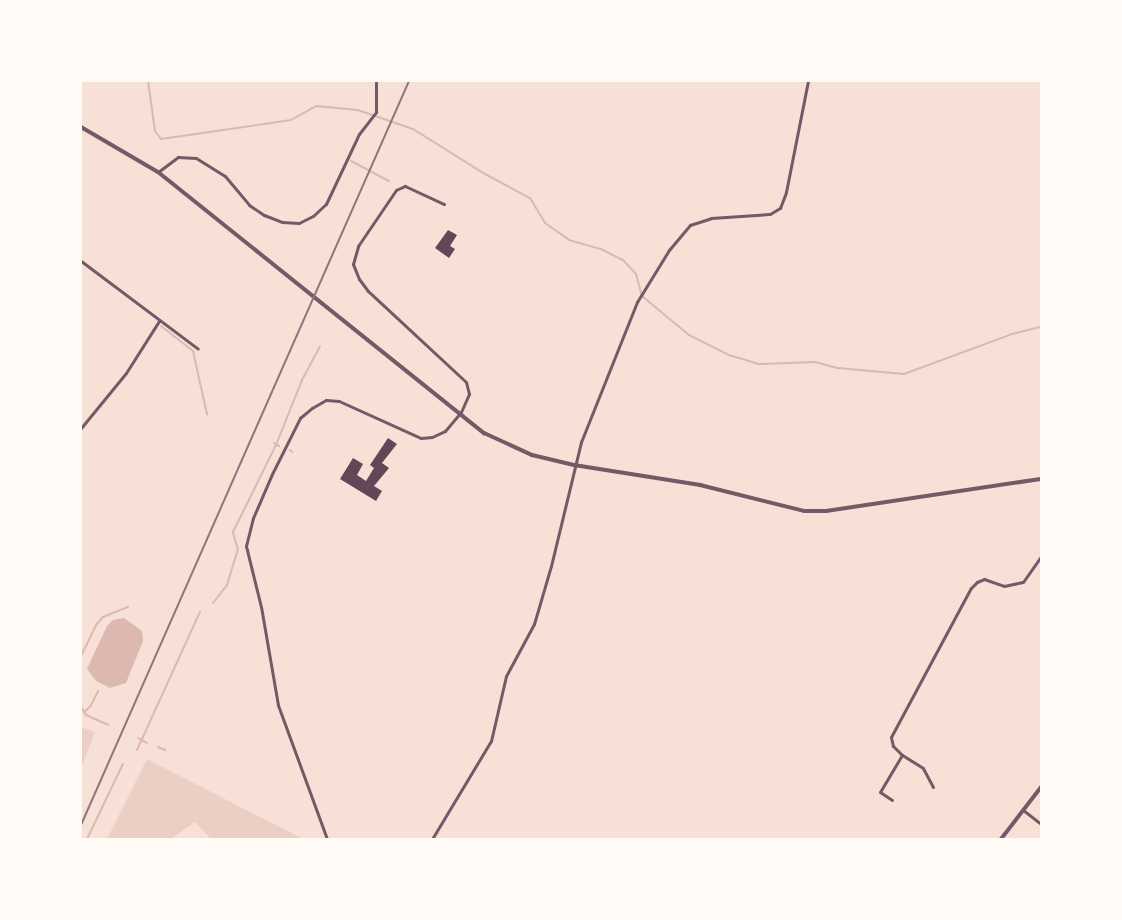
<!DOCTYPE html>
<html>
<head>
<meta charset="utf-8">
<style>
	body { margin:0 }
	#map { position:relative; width:1122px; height:920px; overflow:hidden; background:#f7e1d7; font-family:"Open Sans",sans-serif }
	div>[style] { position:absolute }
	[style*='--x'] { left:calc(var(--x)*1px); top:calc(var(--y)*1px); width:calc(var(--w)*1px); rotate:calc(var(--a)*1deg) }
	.green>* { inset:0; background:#ebcfc5 }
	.water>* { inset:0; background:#dcb8b0 }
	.stream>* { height:2px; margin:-1px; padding:0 1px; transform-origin:1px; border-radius:1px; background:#dcb8b0 }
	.building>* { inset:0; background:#644757 }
	.minor>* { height:3px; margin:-1.5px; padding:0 1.5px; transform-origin:1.5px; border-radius:1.5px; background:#755966 }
	.tertiary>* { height:4px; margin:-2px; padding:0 2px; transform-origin:2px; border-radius:2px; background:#755966 }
	.rail>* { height:2px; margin:-1px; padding:0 1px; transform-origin:1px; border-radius:1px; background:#8f747c }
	span { translate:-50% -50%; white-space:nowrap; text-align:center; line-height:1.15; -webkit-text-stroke:6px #fffaf5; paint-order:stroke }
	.frame { position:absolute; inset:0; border:82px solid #fffaf5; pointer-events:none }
</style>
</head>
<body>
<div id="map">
	<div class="green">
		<i style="clip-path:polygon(81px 727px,95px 732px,81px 768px)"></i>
		<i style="clip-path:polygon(147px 759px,303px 839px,211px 839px,195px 822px,171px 839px,107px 839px)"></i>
	</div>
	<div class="water">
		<i style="clip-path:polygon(124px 618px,142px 631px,143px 641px,126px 683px,110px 688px,96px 681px,87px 669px,107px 626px,113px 620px)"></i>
	</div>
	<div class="stream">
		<i style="--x:148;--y:81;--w:50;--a:82"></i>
		<i style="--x:155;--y:131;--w:10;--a:53"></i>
		<i style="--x:161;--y:139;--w:131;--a:-8.3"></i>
		<i style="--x:291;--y:120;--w:29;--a:-29"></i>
		<i style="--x:316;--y:106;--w:42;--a:5.4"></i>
		<i style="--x:358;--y:110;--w:58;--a:19.1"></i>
		<i style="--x:413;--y:129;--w:85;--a:32"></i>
		<i style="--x:485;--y:174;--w:51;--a:28.1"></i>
		<i style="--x:530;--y:198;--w:29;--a:59"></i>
		<i style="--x:545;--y:223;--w:29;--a:35"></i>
		<i style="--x:569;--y:240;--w:33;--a:16"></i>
		<i style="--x:601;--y:249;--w:25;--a:27"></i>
		<i style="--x:623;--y:260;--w:19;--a:47"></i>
		<i style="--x:636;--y:274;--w:23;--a:75"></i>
		<i style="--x:642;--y:296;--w:61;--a:39.7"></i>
		<i style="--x:689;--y:335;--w:45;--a:26.6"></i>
		<i style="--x:729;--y:355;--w:31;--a:17"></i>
		<i style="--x:759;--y:364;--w:56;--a:-2"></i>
		<i style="--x:815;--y:362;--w:24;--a:15"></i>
		<i style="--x:838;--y:368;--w:66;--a:5.2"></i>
		<i style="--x:904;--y:374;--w:115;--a:-20.3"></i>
		<i style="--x:1012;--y:334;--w:30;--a:-14"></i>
		<i style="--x:351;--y:161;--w:43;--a:27.8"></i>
		<i style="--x:161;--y:326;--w:41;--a:38"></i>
		<i style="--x:193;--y:351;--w:65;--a:77.5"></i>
		<i style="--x:274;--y:443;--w:6;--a:31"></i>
		<i style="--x:290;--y:450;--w:3;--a:45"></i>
		<i style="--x:213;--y:603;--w:23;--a:-52"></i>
		<i style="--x:227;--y:585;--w:37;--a:-73"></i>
		<i style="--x:238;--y:550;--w:19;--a:-106"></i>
		<i style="--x:233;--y:532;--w:97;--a:-63.7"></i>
		<i style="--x:276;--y:445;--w:70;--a:-68.2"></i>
		<i style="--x:302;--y:380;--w:38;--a:-62"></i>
		<i style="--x:81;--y:656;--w:34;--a:-64"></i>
		<i style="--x:96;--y:625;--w:11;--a:-49"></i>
		<i style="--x:103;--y:617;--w:27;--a:-22"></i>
		<i style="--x:81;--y:707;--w:9;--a:58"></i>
		<i style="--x:86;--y:715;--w:24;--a:24"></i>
		<i style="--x:84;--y:712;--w:8;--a:-40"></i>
		<i style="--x:90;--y:707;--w:18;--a:-63"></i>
		<i style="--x:138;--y:738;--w:10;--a:29"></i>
		<i style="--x:158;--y:747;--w:8;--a:23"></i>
		<i style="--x:137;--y:750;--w:152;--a:-65.5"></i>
		<i style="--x:87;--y:839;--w:83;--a:-64.4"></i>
	</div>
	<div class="building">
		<i style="clip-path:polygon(448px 230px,457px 235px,450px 246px,455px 249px,449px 258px,435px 248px)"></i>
		<i style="clip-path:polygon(388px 438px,397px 444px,382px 463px,389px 468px,374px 486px,382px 491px,376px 501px,340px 479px,353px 458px,363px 464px,357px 475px,366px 481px,374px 468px,370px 465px)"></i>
	</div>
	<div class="minor">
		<i style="--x:158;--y:172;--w:25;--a:-37"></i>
		<i style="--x:178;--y:157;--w:18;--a:3"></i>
		<i style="--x:196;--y:158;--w:34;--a:32"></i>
		<i style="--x:225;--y:176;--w:38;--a:50"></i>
		<i style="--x:249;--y:205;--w:18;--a:34"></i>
		<i style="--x:264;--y:215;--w:19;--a:21"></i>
		<i style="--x:282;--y:222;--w:17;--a:3"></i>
		<i style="--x:299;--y:223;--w:16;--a:-27"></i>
		<i style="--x:313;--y:216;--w:18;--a:-43"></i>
		<i style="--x:326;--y:204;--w:77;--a:-64.8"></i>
		<i style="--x:359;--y:134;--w:28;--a:-52"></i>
		<i style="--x:376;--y:112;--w:31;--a:-90"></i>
		<i style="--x:81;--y:261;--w:146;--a:36.9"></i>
		<i style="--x:81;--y:428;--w:71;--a:-50.7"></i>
		<i style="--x:126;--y:373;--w:62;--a:-57.6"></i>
		<i style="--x:933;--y:787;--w:21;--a:-118"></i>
		<i style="--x:923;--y:768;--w:25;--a:-148"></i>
		<i style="--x:902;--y:755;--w:13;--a:-135"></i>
		<i style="--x:893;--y:746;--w:9;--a:-103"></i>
		<i style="--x:891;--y:737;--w:169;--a:-61.8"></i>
		<i style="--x:971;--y:588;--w:8;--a:-45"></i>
		<i style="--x:977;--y:582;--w:8;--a:-23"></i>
		<i style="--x:984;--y:579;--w:21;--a:19"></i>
		<i style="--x:1004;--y:586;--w:19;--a:-12"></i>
		<i style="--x:1023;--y:582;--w:32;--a:-55"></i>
		<i style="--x:892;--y:800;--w:14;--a:-146"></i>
		<i style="--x:880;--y:792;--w:43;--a:-59.3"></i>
		<i style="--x:1023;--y:810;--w:23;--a:38"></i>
		<i style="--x:327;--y:839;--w:143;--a:-110.1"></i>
		<i style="--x:278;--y:705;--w:99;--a:-99.8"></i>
		<i style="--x:261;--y:607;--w:63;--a:-103.8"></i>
		<i style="--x:246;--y:546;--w:29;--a:-76"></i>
		<i style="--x:253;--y:518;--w:48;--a:-66.6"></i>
		<i style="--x:272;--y:474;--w:63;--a:-63.4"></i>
		<i style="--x:300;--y:418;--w:16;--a:-40"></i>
		<i style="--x:312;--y:408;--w:16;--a:-30"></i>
		<i style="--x:326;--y:400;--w:13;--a:4"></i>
		<i style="--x:339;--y:401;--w:90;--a:24.3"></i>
		<i style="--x:421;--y:438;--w:11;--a:-5"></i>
		<i style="--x:432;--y:437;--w:14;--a:-25"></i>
		<i style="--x:445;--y:431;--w:25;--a:-50"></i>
		<i style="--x:461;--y:412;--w:20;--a:-66"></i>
		<i style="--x:469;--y:394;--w:12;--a:-104"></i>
		<i style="--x:466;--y:382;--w:134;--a:-137.1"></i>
		<i style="--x:368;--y:291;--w:15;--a:-127"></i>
		<i style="--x:359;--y:279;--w:16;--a:-112"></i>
		<i style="--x:353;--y:264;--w:19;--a:-74"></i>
		<i style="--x:358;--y:246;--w:68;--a:-55.8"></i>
		<i style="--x:396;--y:190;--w:10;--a:-24"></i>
		<i style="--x:405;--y:186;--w:43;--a:24.8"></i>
		<i style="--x:432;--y:839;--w:114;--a:-59"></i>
		<i style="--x:491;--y:741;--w:67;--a:-77"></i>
		<i style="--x:506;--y:676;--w:59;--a:-61.7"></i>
		<i style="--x:534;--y:624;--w:60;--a:-73.7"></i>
		<i style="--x:551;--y:566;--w:128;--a:-76.4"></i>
		<i style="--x:581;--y:442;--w:151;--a:-68.2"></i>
		<i style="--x:637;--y:302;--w:61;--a:-58.4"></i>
		<i style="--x:669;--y:250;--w:33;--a:-50"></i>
		<i style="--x:690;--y:225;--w:22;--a:-18"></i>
		<i style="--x:711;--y:218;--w:59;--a:-3.9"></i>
		<i style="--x:770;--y:214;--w:12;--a:-31"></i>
		<i style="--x:780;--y:208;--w:17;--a:-69"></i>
		<i style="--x:786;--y:192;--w:113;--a:-78.8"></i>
	</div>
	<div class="tertiary">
		<i style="--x:81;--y:127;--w:89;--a:30.3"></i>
		<i style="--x:158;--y:172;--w:418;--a:38.7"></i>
		<i style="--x:484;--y:433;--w:53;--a:24.6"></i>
		<i style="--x:532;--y:455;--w:43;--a:13.4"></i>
		<i style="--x:574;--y:465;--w:128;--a:9"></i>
		<i style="--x:700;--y:485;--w:107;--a:14"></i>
		<i style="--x:804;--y:511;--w:22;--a:0"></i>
		<i style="--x:826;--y:511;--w:217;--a:-8.5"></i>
		<i style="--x:1001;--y:839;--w:66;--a:-52.4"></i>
	</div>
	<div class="rail">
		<i style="--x:81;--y:825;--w:813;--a:-66.21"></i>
	</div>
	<div class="frame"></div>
</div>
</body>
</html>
